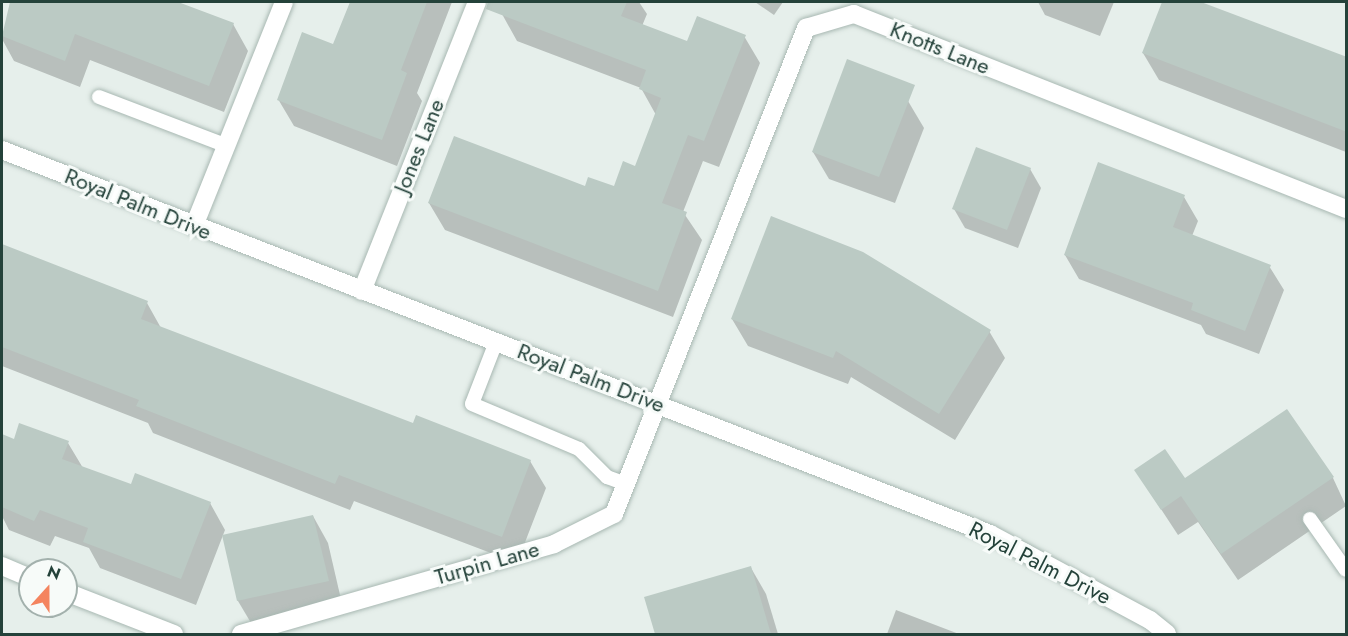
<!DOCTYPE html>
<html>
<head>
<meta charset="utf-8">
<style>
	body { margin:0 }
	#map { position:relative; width:1348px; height:636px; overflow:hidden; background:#e6efeb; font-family:Jost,sans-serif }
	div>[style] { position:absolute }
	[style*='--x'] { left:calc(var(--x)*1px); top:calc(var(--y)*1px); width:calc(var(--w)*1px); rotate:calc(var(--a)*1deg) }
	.shadow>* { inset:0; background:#0003 }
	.building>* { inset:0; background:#bbcac4 }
	.roads { filter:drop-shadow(0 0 2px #a8b8b2) drop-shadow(0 0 2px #a8b8b2) }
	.lane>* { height:14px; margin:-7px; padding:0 7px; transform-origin:7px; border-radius:7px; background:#fff }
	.street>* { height:18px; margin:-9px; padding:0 9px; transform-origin:9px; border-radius:9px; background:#fff }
	.secondary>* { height:18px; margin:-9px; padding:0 9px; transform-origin:9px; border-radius:9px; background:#fff }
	span { translate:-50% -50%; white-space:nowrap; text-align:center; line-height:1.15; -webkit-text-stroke:6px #f7fbf9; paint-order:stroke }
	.street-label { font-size:22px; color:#24423a }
	.frame { position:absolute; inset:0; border:3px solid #24423a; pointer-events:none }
	.north { position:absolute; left:18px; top:558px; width:60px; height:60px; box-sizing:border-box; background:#f7fbf9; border:2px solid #a3b1ad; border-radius:50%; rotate:21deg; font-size:16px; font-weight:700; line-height:24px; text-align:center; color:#24423a }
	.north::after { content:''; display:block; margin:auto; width:21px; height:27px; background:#f4845f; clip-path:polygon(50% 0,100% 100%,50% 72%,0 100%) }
</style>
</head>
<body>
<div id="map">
	<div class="shadow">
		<i style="clip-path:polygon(12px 2px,174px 2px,233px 24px,248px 51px,224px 112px,90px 60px,80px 87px,14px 61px,2px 39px)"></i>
		<i style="clip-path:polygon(351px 2px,452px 2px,417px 93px,422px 101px,397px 166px,294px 126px,278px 99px,334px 46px)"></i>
		<i style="clip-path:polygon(507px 2px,639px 2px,647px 14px,642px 26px,688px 43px,744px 36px,760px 63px,719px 167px,703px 161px,683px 212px,702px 240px,673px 317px,445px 230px,429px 203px,614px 188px,636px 168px,656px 115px,641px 88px,517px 41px,502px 14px)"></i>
		<i style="clip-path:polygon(755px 2px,783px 2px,774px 15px)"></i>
		<i style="clip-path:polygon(1038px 2px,1114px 2px,1100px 36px,1045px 15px)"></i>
		<i style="clip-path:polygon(1163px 2px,1197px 2px,1346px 59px,1346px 152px,1159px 80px,1143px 53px)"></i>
		<i style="clip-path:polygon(908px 101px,924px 128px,895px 203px,829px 179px,813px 152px)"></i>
		<i style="clip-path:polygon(1030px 169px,1041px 188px,1018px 248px,965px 228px,954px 209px)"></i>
		<i style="clip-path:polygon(1184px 197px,1198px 221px,1192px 236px,1269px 266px,1284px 290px,1259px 354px,1206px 334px,1201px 325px,1079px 279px,1065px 255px)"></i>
		<i style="clip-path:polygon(2px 246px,147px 303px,161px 328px,414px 425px,530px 461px,546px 488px,517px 563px,354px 501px,350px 510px,153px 433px,148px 423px,2px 366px)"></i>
		<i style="clip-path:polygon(732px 319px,989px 331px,1005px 358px,955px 440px,851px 377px,848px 384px,748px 346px)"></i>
		<i style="clip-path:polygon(1286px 411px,1333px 478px,1346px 506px,1238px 580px,1198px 522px,1178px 535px,1136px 471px,1185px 480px)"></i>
		<i style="clip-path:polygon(2px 435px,15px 441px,68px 443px,83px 468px,132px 486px,210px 503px,225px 530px,196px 605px,100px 568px,89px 548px,55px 536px,50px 546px,9px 530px,2px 516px)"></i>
		<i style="clip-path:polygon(313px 516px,328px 543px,343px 608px,254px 628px,238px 601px,223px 536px)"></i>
		<i style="clip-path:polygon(751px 568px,766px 594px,778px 634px,656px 634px,646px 598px)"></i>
		<i style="clip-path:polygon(896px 610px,959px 634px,887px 634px)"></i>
	</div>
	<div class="building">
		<i style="clip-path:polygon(10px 2px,178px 2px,234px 23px,209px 86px,75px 34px,65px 61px,2px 36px)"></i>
		<i style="clip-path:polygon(350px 2px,427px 2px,401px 70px,407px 73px,382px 140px,277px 100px,302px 32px,333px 44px)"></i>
		<i style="clip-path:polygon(488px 2px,627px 2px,621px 16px,687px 41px,697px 16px,746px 35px,704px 141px,688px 135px,662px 203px,687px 212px,658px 291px,428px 203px,454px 136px,585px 186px,588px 177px,614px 186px,623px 161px,635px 166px,661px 98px,639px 89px,646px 70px,486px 9px)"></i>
		<i style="clip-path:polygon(1162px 2px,1201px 2px,1347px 57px,1347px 132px,1142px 53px)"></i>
		<i style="clip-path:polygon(847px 59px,915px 85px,879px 177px,812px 152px)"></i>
		<i style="clip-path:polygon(976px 147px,1031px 168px,1007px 230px,952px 209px)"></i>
		<i style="clip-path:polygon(1098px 162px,1185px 195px,1173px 227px,1271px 265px,1245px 331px,1191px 310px,1193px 303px,1064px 255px)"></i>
		<i style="clip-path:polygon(771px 216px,863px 252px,991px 330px,939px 414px,836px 351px,833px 358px,731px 319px)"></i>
		<i style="clip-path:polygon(2px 244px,148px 301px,141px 319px,413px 423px,416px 415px,531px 460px,502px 537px,339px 475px,335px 484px,136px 406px,139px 400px,2px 347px)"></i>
		<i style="clip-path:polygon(1287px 409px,1334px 477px,1221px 554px,1181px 496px,1161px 510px,1134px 470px,1165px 449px,1185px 478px)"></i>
		<i style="clip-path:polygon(19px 423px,69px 441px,62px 459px,131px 484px,135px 473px,211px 502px,181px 579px,83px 542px,88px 528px,40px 510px,34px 521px,2px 507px,2px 434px,14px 439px)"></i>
		<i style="clip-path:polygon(313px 515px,329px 581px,237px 601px,222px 535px)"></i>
		<i style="clip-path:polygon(751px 566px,771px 634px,655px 634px,644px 597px)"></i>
	</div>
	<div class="roads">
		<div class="lane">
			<i style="--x:99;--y:97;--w:137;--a:20.9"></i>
			<i style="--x:496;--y:342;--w:66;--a:111.2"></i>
			<i style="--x:472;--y:404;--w:116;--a:22.8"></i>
			<i style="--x:579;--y:449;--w:40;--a:45"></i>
			<i style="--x:607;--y:477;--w:20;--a:20"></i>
			<i style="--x:1310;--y:519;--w:62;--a:54.8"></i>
		</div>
		<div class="street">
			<i style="--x:194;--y:226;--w:241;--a:-68.1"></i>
			<i style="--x:362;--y:291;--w:311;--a:-68.3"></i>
			<i style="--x:2;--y:566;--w:30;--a:23"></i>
			<i style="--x:66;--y:592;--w:116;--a:21.3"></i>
			<i style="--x:241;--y:634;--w:326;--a:-16"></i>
			<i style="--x:554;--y:544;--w:67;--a:-26.6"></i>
			<i style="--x:614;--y:514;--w:523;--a:-68.44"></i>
			<i style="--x:806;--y:28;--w:50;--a:-16.3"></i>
			<i style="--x:854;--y:14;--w:529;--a:21.62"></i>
		</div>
		<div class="secondary">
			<i style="--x:2;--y:150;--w:1060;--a:21.24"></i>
			<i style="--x:990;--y:534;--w:182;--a:28.3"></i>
			<i style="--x:1150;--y:620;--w:22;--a:39"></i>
		</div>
	</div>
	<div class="street-label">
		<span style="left:940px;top:48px;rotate:22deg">Knotts Lane</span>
		<span style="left:419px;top:146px;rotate:-68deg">Jones Lane</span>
		<span style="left:138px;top:204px;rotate:22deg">Royal Palm Drive</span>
		<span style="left:591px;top:378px;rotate:21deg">Royal Palm Drive</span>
		<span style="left:487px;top:563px;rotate:-16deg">Turpin Lane</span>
		<span style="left:1040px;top:563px;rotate:27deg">Royal Palm Drive</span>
	</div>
	<div class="frame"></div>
	<div class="north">N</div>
</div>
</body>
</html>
